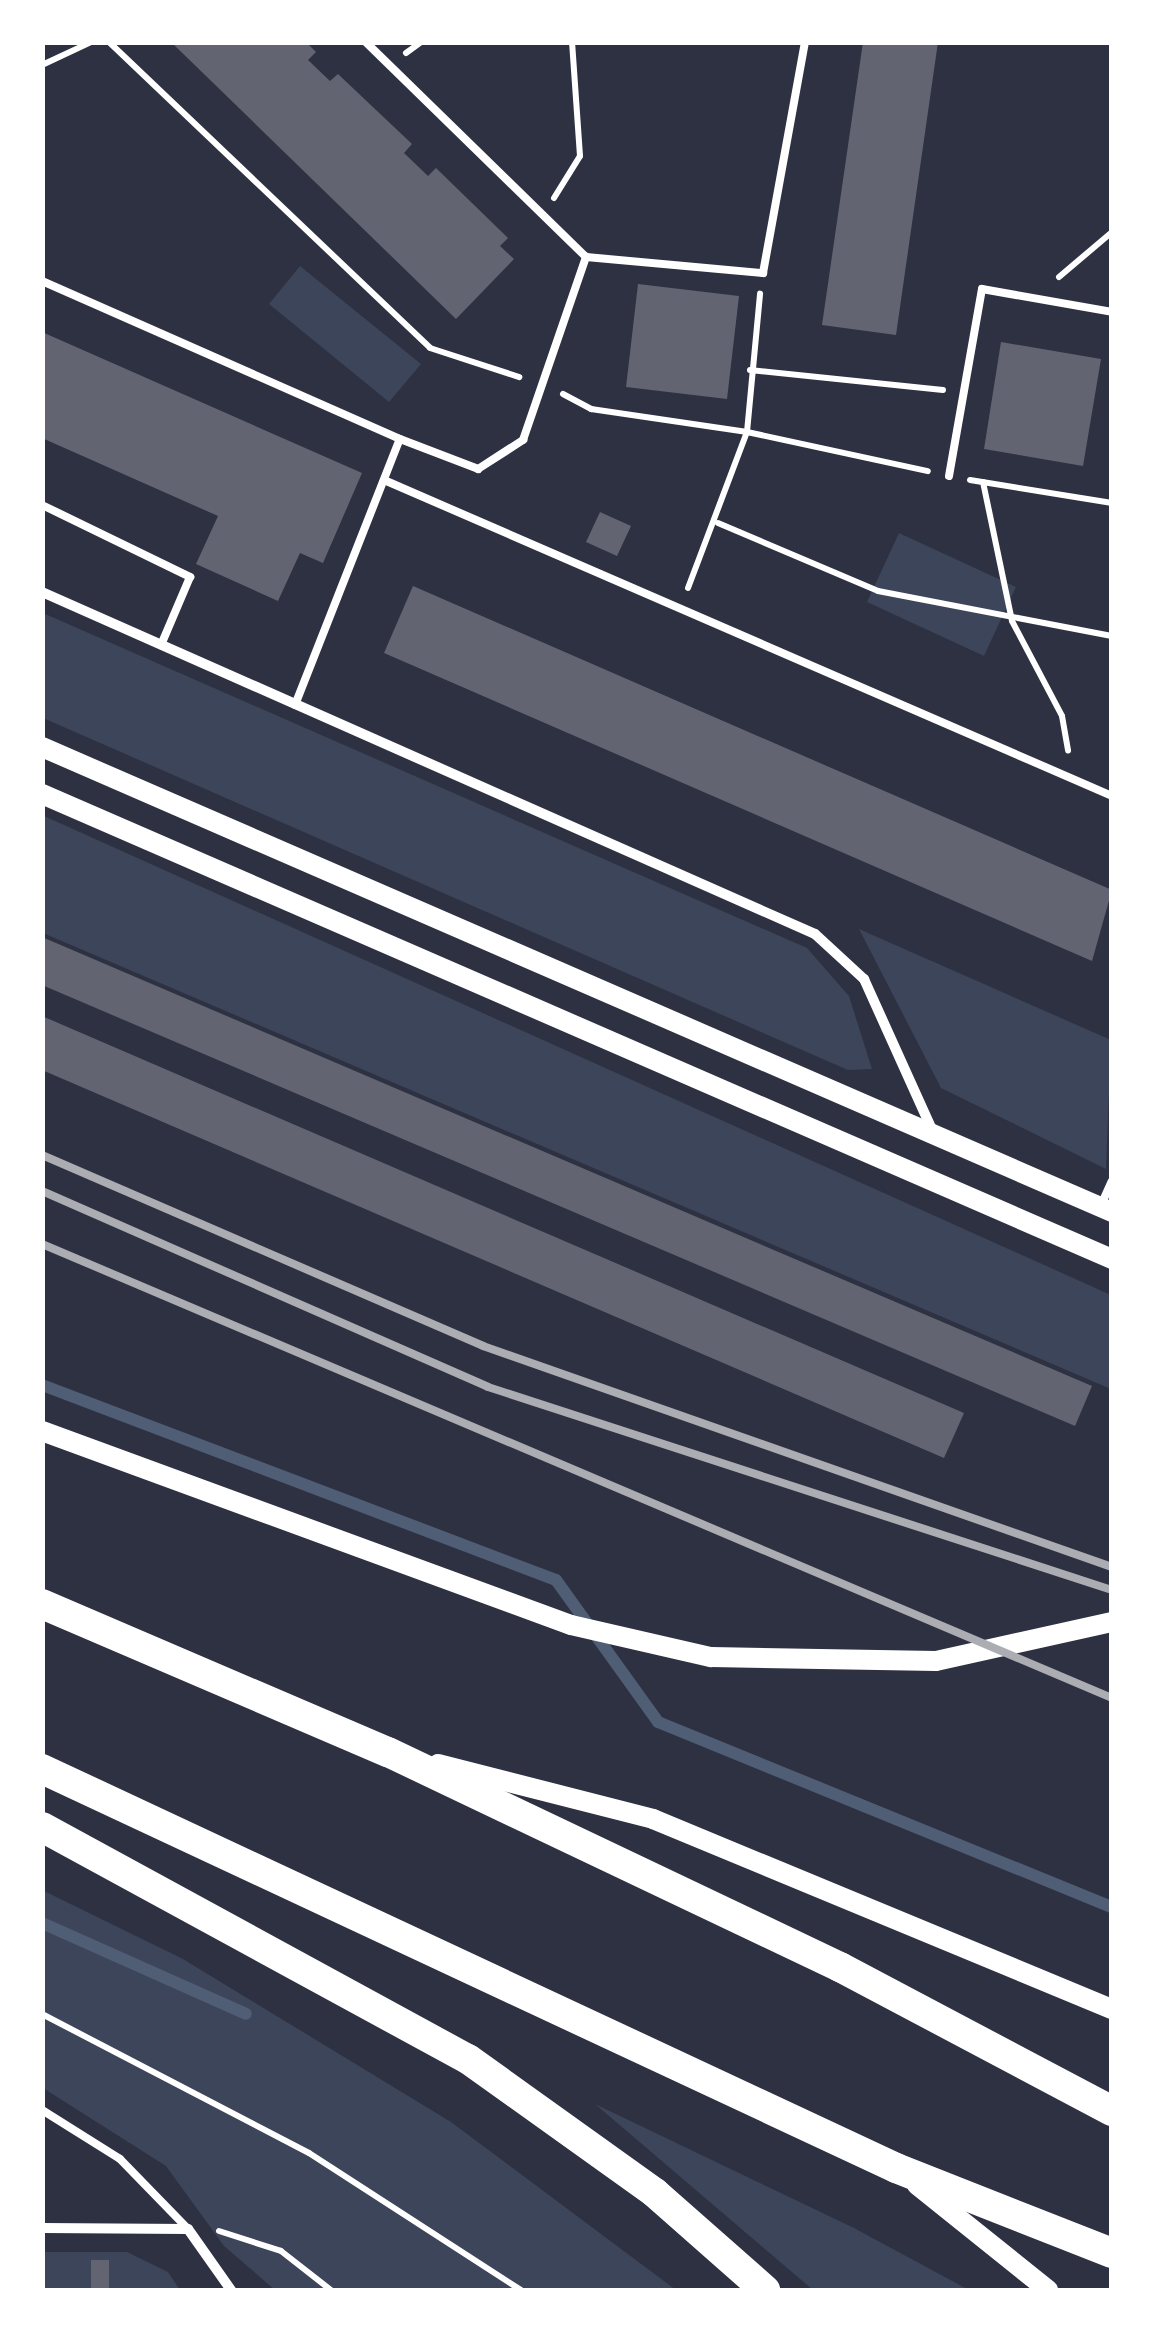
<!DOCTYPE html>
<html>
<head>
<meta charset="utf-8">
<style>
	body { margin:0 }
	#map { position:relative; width:1154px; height:2333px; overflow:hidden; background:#2d3142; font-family:Spectral,serif }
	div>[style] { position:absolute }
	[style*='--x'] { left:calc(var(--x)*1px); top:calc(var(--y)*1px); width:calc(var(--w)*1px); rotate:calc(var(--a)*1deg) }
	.green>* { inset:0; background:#3c4559 }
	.stream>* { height:12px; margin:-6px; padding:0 6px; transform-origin:6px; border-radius:6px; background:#4f5d75 }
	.building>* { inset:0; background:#626471 }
	.path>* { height:6px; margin:-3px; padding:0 3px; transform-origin:3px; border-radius:3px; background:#fff }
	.service>* { height:8px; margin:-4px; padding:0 4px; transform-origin:4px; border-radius:4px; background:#fff }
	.minor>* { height:10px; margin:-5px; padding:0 5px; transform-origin:5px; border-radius:5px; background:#fff }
	.secondary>* { height:20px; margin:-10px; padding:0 10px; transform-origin:10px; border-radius:10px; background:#fff }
	.motorway>* { height:30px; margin:-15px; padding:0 15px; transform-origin:15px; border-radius:15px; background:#fff }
	.rail>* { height:8px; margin:-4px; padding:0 4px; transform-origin:4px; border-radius:4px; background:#abadb3 }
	span { translate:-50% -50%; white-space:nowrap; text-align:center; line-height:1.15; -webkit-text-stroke:8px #fff; paint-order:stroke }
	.frame { position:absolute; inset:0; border:45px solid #fff; pointer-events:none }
</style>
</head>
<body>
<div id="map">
	<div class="green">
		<i style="clip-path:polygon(300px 266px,421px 364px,389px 402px,269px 304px)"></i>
		<i style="clip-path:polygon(899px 533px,1016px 587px,984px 656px,867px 602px)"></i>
		<i style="clip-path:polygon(43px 613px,807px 948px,849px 996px,872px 1069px,848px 1070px,43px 718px)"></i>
		<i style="clip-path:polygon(44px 816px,1111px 1295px,1111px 1389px,43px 933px)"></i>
		<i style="clip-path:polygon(859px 929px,1111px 1040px,1106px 1169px,941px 1088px)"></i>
		<i style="clip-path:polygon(42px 1890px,183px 1959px,451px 2122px,676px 2290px,275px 2290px,224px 2246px,166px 2166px,43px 2088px)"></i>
		<i style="clip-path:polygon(595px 2104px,854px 2228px,969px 2290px,813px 2290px)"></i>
		<i style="clip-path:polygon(43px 2252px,127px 2252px,168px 2272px,180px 2290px,43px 2290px)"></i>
	</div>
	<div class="stream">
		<i style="--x:42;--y:1385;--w:550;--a:20.78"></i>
		<i style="--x:556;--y:1580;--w:175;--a:54.3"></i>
		<i style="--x:658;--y:1722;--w:490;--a:22.2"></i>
		<i style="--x:42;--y:1923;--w:223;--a:24"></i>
	</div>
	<div class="building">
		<i style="clip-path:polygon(171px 42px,306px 42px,316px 52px,308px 60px,330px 81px,338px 74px,412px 144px,404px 153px,428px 176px,436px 168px,508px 238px,500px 246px,514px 259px,456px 319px)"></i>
		<i style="clip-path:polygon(863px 42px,938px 42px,896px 335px,822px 325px)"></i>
		<i style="clip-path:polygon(638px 284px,739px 296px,727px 399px,626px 387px)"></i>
		<i style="clip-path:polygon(42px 332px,362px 473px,323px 563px,300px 553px,278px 601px,196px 564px,218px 516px,42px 438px)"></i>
		<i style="clip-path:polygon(1001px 342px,1101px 359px,1083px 466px,984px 449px)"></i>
		<i style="clip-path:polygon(600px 512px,631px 526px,617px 556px,586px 542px)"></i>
		<i style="clip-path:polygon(413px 586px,1112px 890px,1092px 961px,384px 653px)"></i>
		<i style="clip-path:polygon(42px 937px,1092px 1386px,1075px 1426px,42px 985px)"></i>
		<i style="clip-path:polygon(42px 1016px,964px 1413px,944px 1458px,42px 1070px)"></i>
		<i style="clip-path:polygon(91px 2260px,109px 2260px,109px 2290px,91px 2290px)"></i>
	</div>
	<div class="path">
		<i style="--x:109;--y:42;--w:443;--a:43.6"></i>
		<i style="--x:430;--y:348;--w:94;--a:18"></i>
		<i style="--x:406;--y:53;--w:19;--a:-36"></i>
		<i style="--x:42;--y:65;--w:54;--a:-25.1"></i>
		<i style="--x:554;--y:198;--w:49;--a:-58.2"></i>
		<i style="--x:580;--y:156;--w:114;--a:-94"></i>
		<i style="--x:1059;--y:277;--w:70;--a:-40.3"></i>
		<i style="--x:750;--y:370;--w:194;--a:5.9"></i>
		<i style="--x:563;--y:394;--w:32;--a:28"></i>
		<i style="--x:591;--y:409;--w:158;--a:8.4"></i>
		<i style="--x:747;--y:432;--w:139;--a:-84.6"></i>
		<i style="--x:970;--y:480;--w:144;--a:9.2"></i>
		<i style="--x:983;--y:482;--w:142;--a:78.2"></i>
		<i style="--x:1012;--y:621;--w:107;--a:62.2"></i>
		<i style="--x:1062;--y:716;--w:35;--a:80"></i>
		<i style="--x:718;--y:523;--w:174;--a:23"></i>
		<i style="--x:878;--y:591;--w:238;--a:10.9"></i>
		<i style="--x:688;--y:588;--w:167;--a:-69.3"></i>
		<i style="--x:747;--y:432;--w:185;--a:12.2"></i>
		<i style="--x:42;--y:2014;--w:301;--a:27.5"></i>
		<i style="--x:309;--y:2153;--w:252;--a:32.9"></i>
		<i style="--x:219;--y:2231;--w:65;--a:17.9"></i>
		<i style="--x:281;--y:2251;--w:63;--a:38"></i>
	</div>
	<div class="service">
		<i style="--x:586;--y:257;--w:178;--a:5.2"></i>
		<i style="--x:763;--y:273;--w:235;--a:-79.7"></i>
		<i style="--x:42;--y:281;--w:391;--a:23.8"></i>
		<i style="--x:949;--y:476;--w:190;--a:-80"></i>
		<i style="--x:982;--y:289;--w:132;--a:10"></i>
		<i style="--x:384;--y:480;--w:794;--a:23.46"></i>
		<i style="--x:42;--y:505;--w:165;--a:25.9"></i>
		<i style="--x:190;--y:577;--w:74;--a:113.1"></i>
		<i style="--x:295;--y:705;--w:286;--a:-68.5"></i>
		<i style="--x:400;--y:439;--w:84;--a:21"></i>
		<i style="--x:478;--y:469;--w:54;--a:-32.8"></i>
		<i style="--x:523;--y:440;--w:194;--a:-71"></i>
		<i style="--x:586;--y:257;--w:308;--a:-135.7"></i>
		<i style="--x:1102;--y:1203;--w:24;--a:-66"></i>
		<i style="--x:42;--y:2110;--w:92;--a:32.1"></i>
		<i style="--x:120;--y:2159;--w:98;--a:45.8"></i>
	</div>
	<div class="minor">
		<i style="--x:42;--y:592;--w:845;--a:23.87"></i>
		<i style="--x:815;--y:934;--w:67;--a:42.6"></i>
		<i style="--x:864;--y:979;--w:168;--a:65.7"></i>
		<i style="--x:42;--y:2228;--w:146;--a:0.4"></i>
		<i style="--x:188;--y:2229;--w:75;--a:54.8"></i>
	</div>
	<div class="secondary">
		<i style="--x:42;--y:747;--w:1167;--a:23.49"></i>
		<i style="--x:42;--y:794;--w:1167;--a:23.49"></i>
		<i style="--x:42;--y:1431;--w:563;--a:20.14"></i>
		<i style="--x:571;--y:1625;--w:144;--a:12.9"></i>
		<i style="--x:711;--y:1657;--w:225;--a:1"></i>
		<i style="--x:936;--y:1661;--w:180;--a:-12.5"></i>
		<i style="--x:438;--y:1764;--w:222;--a:14.3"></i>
		<i style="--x:653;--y:1819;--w:497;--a:22.5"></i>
		<i style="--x:917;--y:2185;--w:168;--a:38.7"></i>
	</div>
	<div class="motorway">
		<i style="--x:42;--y:1604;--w:376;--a:23.2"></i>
		<i style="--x:388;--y:1752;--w:501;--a:25.44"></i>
		<i style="--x:840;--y:1967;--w:308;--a:27.9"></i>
		<i style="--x:42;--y:1769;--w:943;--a:25.04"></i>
		<i style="--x:896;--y:2168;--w:232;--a:21.5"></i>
		<i style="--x:42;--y:1827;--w:485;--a:28.6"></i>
		<i style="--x:468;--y:2059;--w:230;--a:35.6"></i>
		<i style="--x:655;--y:2193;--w:147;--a:41.4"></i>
	</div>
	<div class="rail">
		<i style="--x:42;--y:1155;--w:481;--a:23.4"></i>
		<i style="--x:483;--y:1346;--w:667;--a:19.36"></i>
		<i style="--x:42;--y:1191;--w:487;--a:23.7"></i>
		<i style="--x:488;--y:1387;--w:656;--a:18.02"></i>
		<i style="--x:42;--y:1244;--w:1162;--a:22.99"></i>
	</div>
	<div class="frame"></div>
</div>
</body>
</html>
